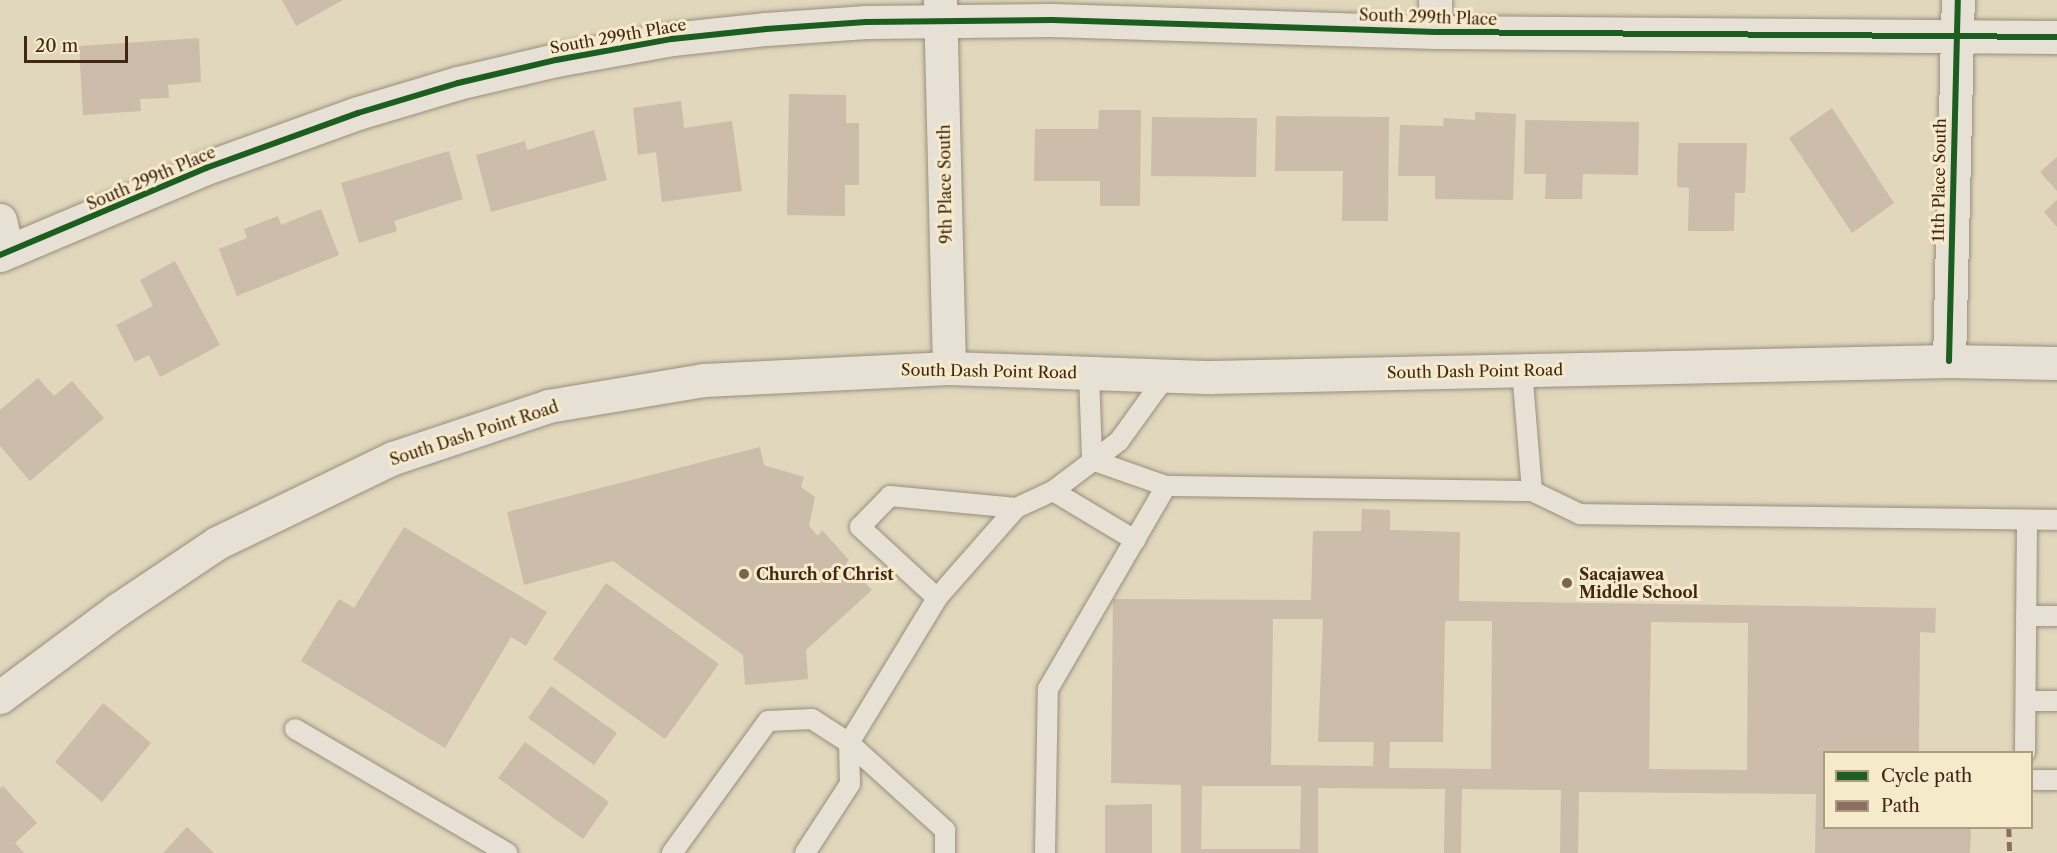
<!DOCTYPE html>
<html>
<head>
<meta charset="utf-8">
<style>
	body { margin:0 }
	#map { position:relative; width:2057px; height:853px; overflow:hidden; background:#e0d7bc; font-family:"Libre Caslon Text",serif }
	div>[style] { position:absolute }
	[style*='--x'] { left:calc(var(--x)*1px); top:calc(var(--y)*1px); width:calc(var(--w)*1px); rotate:calc(var(--a)*1deg) }
	.building>* { inset:0; background:#ccbcaa }
	.roads { filter:drop-shadow(0 0 2px #988f7e) drop-shadow(0 0 2px #988f7e) }
	.lane>* { height:20px; margin:-10px; padding:0 10px; transform-origin:10px; border-radius:10px; background:#e6e1d4 }
	.street>* { height:33px; margin:-16.5px; padding:0 16.5px; transform-origin:16.5px; border-radius:16.5px; background:#e6e1d4 }
	.secondary>* { height:33px; margin:-16.5px; padding:0 16.5px; transform-origin:16.5px; border-radius:16.5px; background:#e6e1d4 }
	.quiet>* { height:4.5px; margin-top:-2.25px; transform-origin:0; background:repeating-linear-gradient(90deg,#8d6e63 0 9px,transparent 0 13.5px) }
	.cycleway>* { height:6px; margin:-3px; padding:0 3px; transform-origin:3px; border-radius:3px; background:#1b5e20 }
	.dots>* { width:16px; height:16px; translate:-50% -50%; box-sizing:border-box; border:3px solid #f5eaca; border-radius:50% }
	span { translate:-50% -50%; white-space:nowrap; text-align:center; line-height:1.15; -webkit-text-stroke:6px #f5eaca; paint-order:stroke }
	.street-label { font-size:16px; color:#422715 }
	.poi-label { font-size:16px; color:#422715; font-weight:700 }
	.left { translate:0 -50%; text-align:left }
	.legend { position:absolute; left:1823px; top:751px; width:210px; height:78px; box-sizing:border-box; background:#f5eaca; border:2px solid #ad9c82; margin:0; padding:8px 10px; list-style:none; font-size:18px; color:#422715 }
	.legend li { display:flex; align-items:center; gap:12px; height:30px }
	.legend b { width:30px; border:2px solid #ad9c82 }
	.scale { position:absolute; left:24px; top:36px; width:104px; height:27px; box-sizing:border-box; border:3px solid #422715; border-top:0; padding-left:8px; font-size:18px; line-height:21px; white-space:nowrap; color:#422715; -webkit-text-stroke:4px #f5eaca; paint-order:stroke }
</style>
</head>
<body>
<div id="map">
	<div class="building">
		<i style="clip-path:polygon(282px 0,343px 0,296px 26px)"></i>
		<i style="clip-path:polygon(199px 38px,201px 82px,168px 85px,169px 98px,140px 99px,141px 111px,83px 115px,79px 46px)"></i>
		<i style="clip-path:polygon(789px 94px,846px 95px,846px 123px,859px 123px,859px 185px,845px 185px,845px 216px,787px 215px)"></i>
		<i style="clip-path:polygon(681px 101px,684px 128px,732px 121px,742px 191px,662px 202px,656px 152px,638px 155px,633px 108px)"></i>
		<i style="clip-path:polygon(1832px 108px,1894px 203px,1852px 233px,1789px 138px)"></i>
		<i style="clip-path:polygon(1099px 110px,1141px 110px,1140px 206px,1100px 206px,1100px 181px,1034px 181px,1035px 129px,1098px 129px)"></i>
		<i style="clip-path:polygon(1475px 112px,1516px 114px,1513px 200px,1435px 199px,1435px 176px,1398px 176px,1400px 125px,1443px 126px,1444px 118px,1475px 120px)"></i>
		<i style="clip-path:polygon(1276px 116px,1389px 117px,1388px 221px,1342px 221px,1343px 171px,1275px 171px)"></i>
		<i style="clip-path:polygon(1152px 117px,1257px 118px,1256px 177px,1151px 176px)"></i>
		<i style="clip-path:polygon(1525px 120px,1639px 122px,1638px 175px,1583px 174px,1582px 199px,1545px 199px,1546px 174px,1524px 174px)"></i>
		<i style="clip-path:polygon(594px 130px,607px 180px,491px 212px,476px 155px,525px 141px,527px 150px)"></i>
		<i style="clip-path:polygon(1678px 143px,1747px 143px,1745px 193px,1735px 193px,1734px 231px,1688px 231px,1689px 188px,1677px 187px)"></i>
		<i style="clip-path:polygon(449px 151px,463px 199px,394px 221px,397px 231px,359px 243px,341px 183px)"></i>
		<i style="clip-path:polygon(2057px 157px,2057px 191px,2040px 172px)"></i>
		<i style="clip-path:polygon(2057px 200px,2057px 227px,2044px 212px)"></i>
		<i style="clip-path:polygon(321px 209px,339px 255px,237px 296px,219px 249px,247px 238px,244px 229px,278px 216px,281px 225px)"></i>
		<i style="clip-path:polygon(175px 261px,220px 345px,160px 377px,149px 355px,135px 362px,116px 325px,153px 306px,140px 280px)"></i>
		<i style="clip-path:polygon(38px 378px,54px 396px,72px 381px,104px 418px,30px 481px,0 446px,0 410px)"></i>
		<i style="clip-path:polygon(760px 447px,764px 465px,804px 477px,801px 487px,815px 497px,809px 526px,818px 536px,822px 530px,849px 560px,846px 563px,872px 590px,806px 650px,808px 679px,745px 685px,743px 655px,613px 561px,524px 585px,507px 512px)"></i>
		<i style="clip-path:polygon(evenodd,1362px 509px,1390px 510px,1390px 530px,1460px 532px,1459px 601px,1936px 608px,1935px 633px,1920px 632px,1919px 752px,1824px 752px,1824px 828px,1971px 828px,1970px 853px,1815px 853px,1816px 794px,1579px 792px,1578px 853px,1560px 853px,1561px 790px,1462px 789px,1461px 853px,1444px 853px,1445px 789px,1318px 788px,1318px 853px,1181px 853px,1181px 785px,1111px 783px,1113px 599px,1311px 600px,1313px 531px,1361px 531px,1362px 509px,1273px 619px,1323px 619px,1318px 742px,1374px 742px,1373px 766px,1271px 765px,1273px 619px,1362px 509px,1445px 621px,1492px 621px,1491px 769px,1389px 768px,1390px 742px,1443px 742px,1445px 621px,1362px 509px,1651px 622px,1748px 623px,1747px 770px,1649px 769px,1651px 622px,1362px 509px,1202px 786px,1301px 786px,1300px 849px,1201px 849px,1202px 786px)"></i>
		<i style="clip-path:polygon(404px 527px,547px 612px,526px 646px,511px 637px,445px 748px,301px 661px,339px 599px,354px 608px)"></i>
		<i style="clip-path:polygon(606px 583px,719px 664px,665px 739px,553px 659px)"></i>
		<i style="clip-path:polygon(551px 686px,617px 733px,594px 765px,528px 718px)"></i>
		<i style="clip-path:polygon(103px 703px,151px 743px,102px 802px,55px 762px)"></i>
		<i style="clip-path:polygon(525px 742px,609px 802px,583px 839px,498px 778px)"></i>
		<i style="clip-path:polygon(3px 786px,37px 823px,15px 843px,24px 853px,0 853px,0 788px)"></i>
		<i style="clip-path:polygon(1152px 804px,1152px 853px,1105px 853px,1105px 805px)"></i>
		<i style="clip-path:polygon(187px 827px,214px 853px,163px 853px)"></i>
	</div>
	<div class="roads">
		<div class="lane">
			<i style="--x:1089;--y:373;--w:87;--a:88"></i>
			<i style="--x:1092;--y:460;--w:78;--a:19.4"></i>
			<i style="--x:1166;--y:486;--w:366;--a:0.8"></i>
			<i style="--x:1532;--y:491;--w:121;--a:-94.7"></i>
			<i style="--x:1053;--y:491;--w:96;--a:30.9"></i>
			<i style="--x:1532;--y:491;--w:53;--a:25.6"></i>
			<i style="--x:1580;--y:514;--w:477;--a:0.7"></i>
			<i style="--x:937;--y:598;--w:105;--a:-137.3"></i>
			<i style="--x:860;--y:527;--w:43;--a:-45.9"></i>
			<i style="--x:890;--y:496;--w:127;--a:5.4"></i>
			<i style="--x:2026;--y:616;--w:31;--a:0"></i>
			<i style="--x:2026;--y:701;--w:31;--a:0"></i>
			<i style="--x:295;--y:729;--w:246;--a:30.3"></i>
			<i style="--x:2025;--y:752;--w:232;--a:-89.5"></i>
			<i style="--x:2032;--y:780;--w:25;--a:0"></i>
			<i style="--x:672;--y:853;--w:163;--a:-54"></i>
			<i style="--x:768;--y:721;--w:44;--a:-2.6"></i>
			<i style="--x:812;--y:719;--w:44;--a:33"></i>
			<i style="--x:849;--y:743;--w:130;--a:42.2"></i>
			<i style="--x:945;--y:830;--w:23;--a:90"></i>
			<i style="--x:805;--y:853;--w:82;--a:-56.9"></i>
			<i style="--x:850;--y:784;--w:41;--a:-91.4"></i>
			<i style="--x:849;--y:743;--w:170;--a:-58.7"></i>
			<i style="--x:937;--y:598;--w:120;--a:-48.7"></i>
			<i style="--x:1016;--y:508;--w:41;--a:-24.7"></i>
			<i style="--x:1053;--y:491;--w:83;--a:-37.1"></i>
			<i style="--x:1119;--y:441;--w:80;--a:-54.1"></i>
			<i style="--x:1045;--y:853;--w:164;--a:-89"></i>
			<i style="--x:1048;--y:689;--w:235;--a:-59.8"></i>
		</div>
		<div class="street">
			<i style="--x:940;--y:0;--w:368;--a:88.6"></i>
			<i style="--x:1435;--y:0;--w:32;--a:88"></i>
			<i style="--x:0;--y:220;--w:32;--a:77"></i>
			<i style="--x:0;--y:255;--w:224;--a:-22.9"></i>
			<i style="--x:206;--y:168;--w:162;--a:-19.9"></i>
			<i style="--x:358;--y:113;--w:104;--a:-16.7"></i>
			<i style="--x:458;--y:83;--w:101;--a:-13.2"></i>
			<i style="--x:556;--y:60;--w:118;--a:-10.3"></i>
			<i style="--x:672;--y:39;--w:95;--a:-6.1"></i>
			<i style="--x:766;--y:29;--w:100;--a:-4"></i>
			<i style="--x:866;--y:22;--w:186;--a:-0.6"></i>
			<i style="--x:1052;--y:20;--w:384;--a:1.8"></i>
			<i style="--x:1436;--y:32;--w:621;--a:0.46"></i>
			<i style="--x:1949;--y:361;--w:361;--a:-88.6"></i>
		</div>
		<div class="secondary">
			<i style="--x:0;--y:697;--w:146;--a:-36.6"></i>
			<i style="--x:117;--y:610;--w:120;--a:-33.8"></i>
			<i style="--x:217;--y:543;--w:195;--a:-25.8"></i>
			<i style="--x:393;--y:458;--w:163;--a:-18.5"></i>
			<i style="--x:548;--y:406;--w:158;--a:-9.5"></i>
			<i style="--x:704;--y:380;--w:245;--a:-2.8"></i>
			<i style="--x:949;--y:368;--w:263;--a:2"></i>
			<i style="--x:1212;--y:377;--w:737;--a:-1.24"></i>
			<i style="--x:1949;--y:361;--w:108;--a:1.1"></i>
		</div>
	</div>
	<div class="quiet">
		<i style="--x:2009;--y:828;--w:25;--a:88"></i>
	</div>
	<div class="cycleway">
		<i style="--x:0;--y:255;--w:224;--a:-22.9"></i>
		<i style="--x:206;--y:168;--w:162;--a:-19.9"></i>
		<i style="--x:358;--y:113;--w:104;--a:-16.7"></i>
		<i style="--x:458;--y:83;--w:101;--a:-13.2"></i>
		<i style="--x:556;--y:60;--w:118;--a:-10.3"></i>
		<i style="--x:672;--y:39;--w:95;--a:-6.1"></i>
		<i style="--x:766;--y:29;--w:100;--a:-4"></i>
		<i style="--x:866;--y:22;--w:186;--a:-0.6"></i>
		<i style="--x:1052;--y:20;--w:384;--a:1.8"></i>
		<i style="--x:1436;--y:32;--w:621;--a:0.46"></i>
		<i style="--x:1949;--y:361;--w:361;--a:-88.6"></i>
	</div>
	<div class="dots">
		<i style="left:744px;top:574px;background:#79654f"></i>
		<i style="left:1567px;top:583px;background:#79654f"></i>
	</div>
	<div class="street-label">
		<span style="left:1428px;top:17px;rotate:2deg">South 299th Place</span>
		<span style="left:618px;top:36px;rotate:-10deg">South 299th Place</span>
		<span style="left:151px;top:178px;rotate:-23deg">South 299th Place</span>
		<span style="left:1939px;top:180px;rotate:-89deg">11th Place South</span>
		<span style="left:945px;top:184px;rotate:-91deg">9th Place South</span>
		<span style="left:989px;top:371px;rotate:1deg">South Dash Point Road</span>
		<span style="left:1475px;top:371px;rotate:-1deg">South Dash Point Road</span>
		<span style="left:474px;top:433px;rotate:-18deg">South Dash Point Road</span>
	</div>
	<div class="poi-label">
		<span class="left" style="left:756px;top:574px">Church of Christ</span>
		<span class="left" style="left:1579px;top:583px">Sacajawea<br>Middle School</span>
	</div>
	<ul class="legend">
	<li><b style="height:8px;background:#1b5e20"></b>Cycle path</li>
	<li><b style="height:8px;background:#8d6e63"></b>Path</li>
	</ul>
	<div class="scale">20 m</div>
</div>
</body>
</html>
